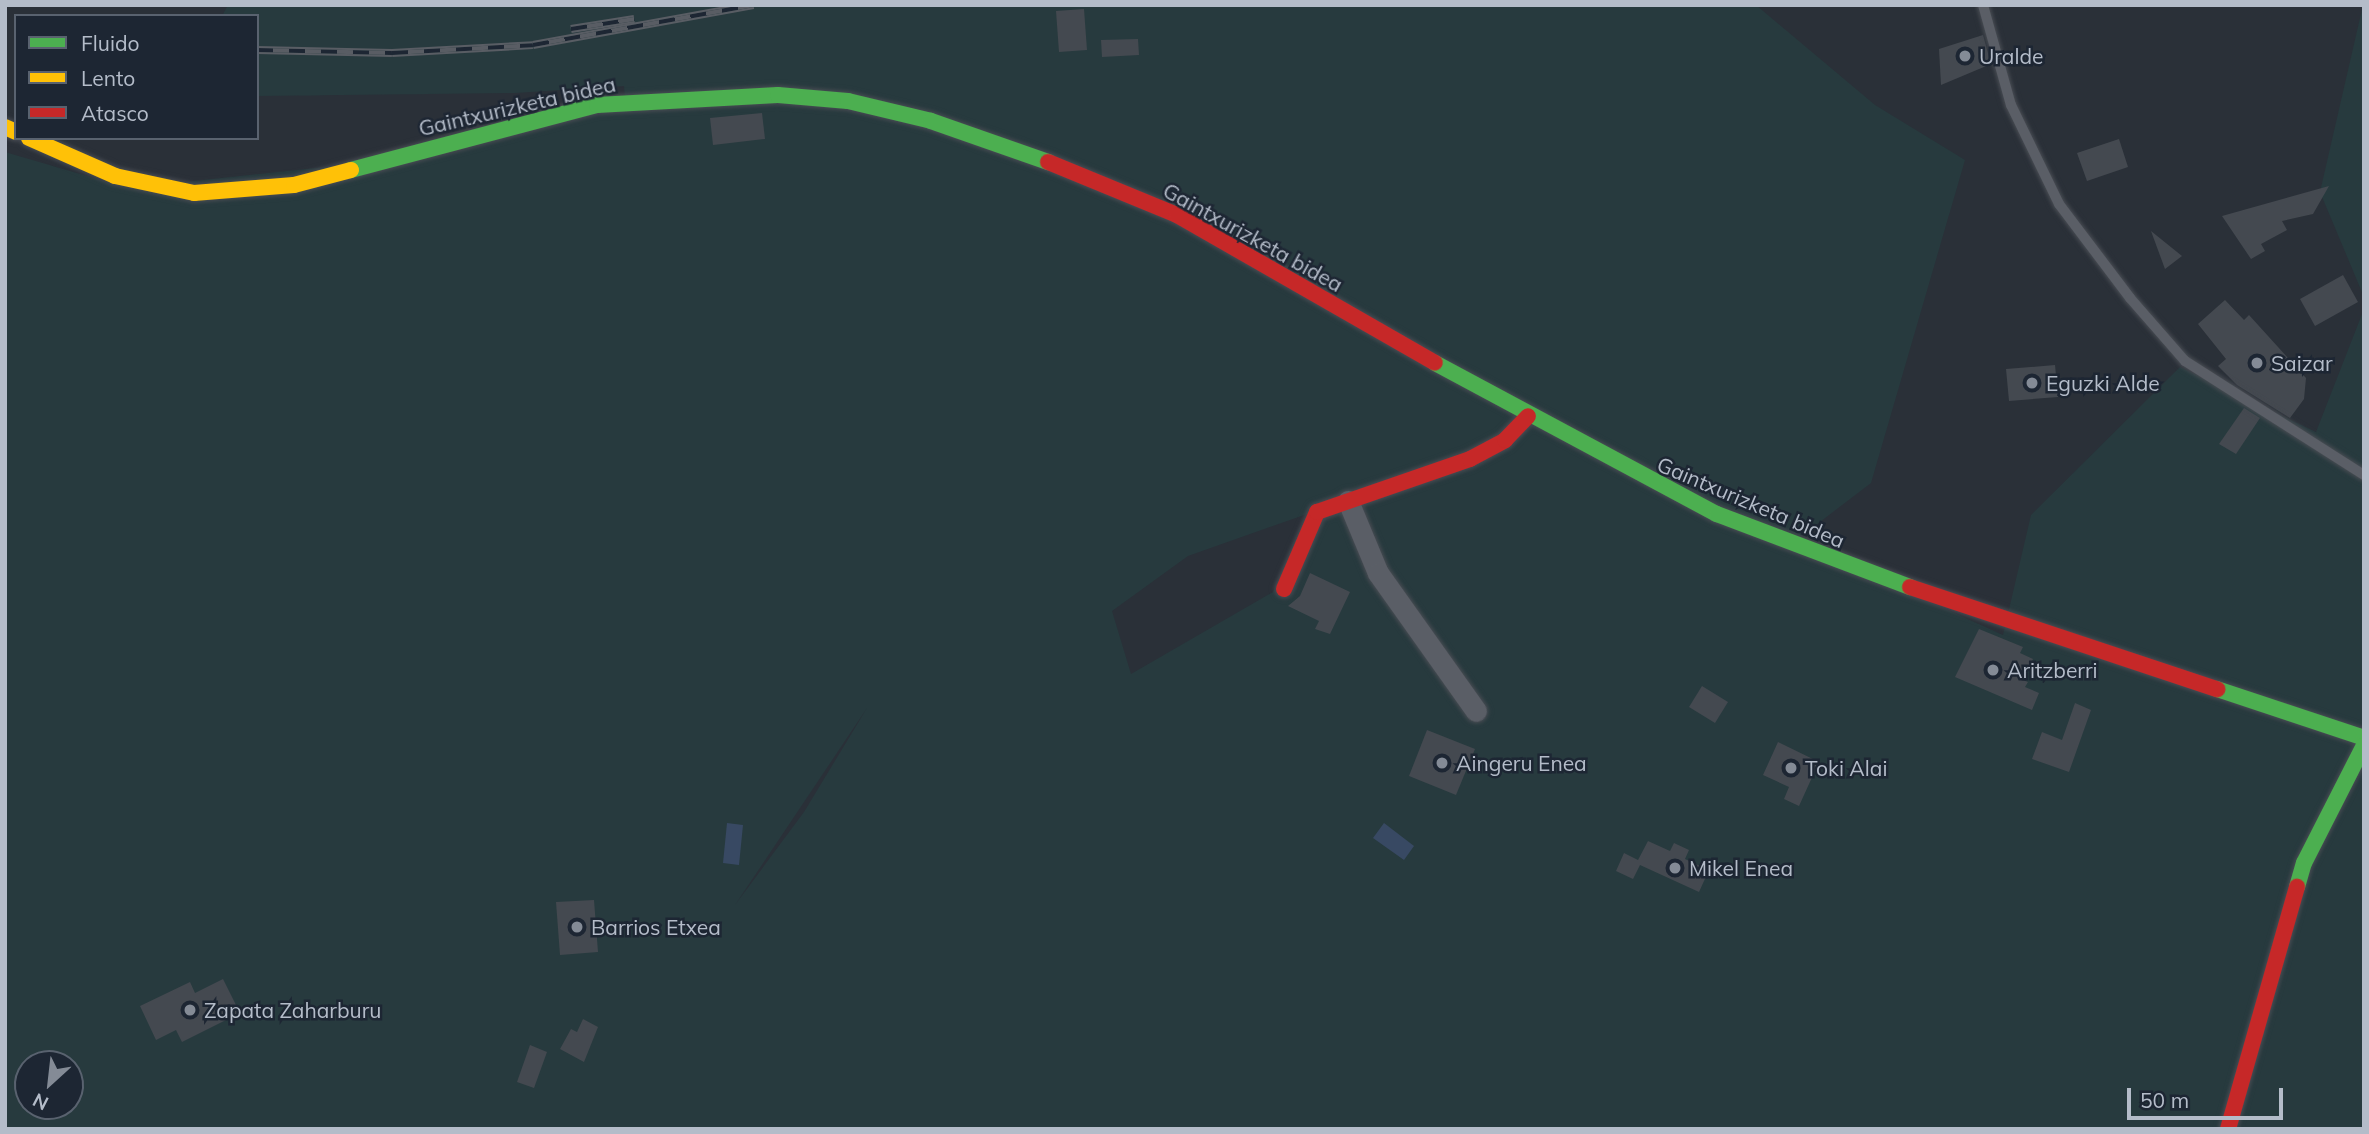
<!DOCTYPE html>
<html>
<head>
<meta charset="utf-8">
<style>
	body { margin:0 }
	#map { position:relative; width:2369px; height:1134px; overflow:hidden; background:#2a3038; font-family:Mulish,sans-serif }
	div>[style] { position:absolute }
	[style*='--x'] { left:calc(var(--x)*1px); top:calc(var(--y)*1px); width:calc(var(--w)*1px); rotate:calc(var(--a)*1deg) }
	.green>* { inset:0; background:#273a3e }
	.water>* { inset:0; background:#384963 }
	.building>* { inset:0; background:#444950 }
	.roads { filter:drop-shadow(0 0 2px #484c53) drop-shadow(0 0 2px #484c53) }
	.lane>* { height:10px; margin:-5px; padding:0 5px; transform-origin:5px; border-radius:5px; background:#5a5e66 }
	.street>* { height:21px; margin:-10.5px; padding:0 10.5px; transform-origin:10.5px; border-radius:10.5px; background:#5a5e66 }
	.fast>* { height:16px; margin:-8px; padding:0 8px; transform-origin:8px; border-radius:8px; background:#4caf50 }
	.slow>* { height:16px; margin:-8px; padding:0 8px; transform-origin:8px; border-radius:8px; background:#ffc107 }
	.jam>* { height:16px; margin:-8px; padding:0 8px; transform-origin:8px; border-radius:8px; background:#c62828 }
	.rail>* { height:8px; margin-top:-4px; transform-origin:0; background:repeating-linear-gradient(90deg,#1d2633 0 16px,#595d64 0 32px); box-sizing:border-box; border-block:2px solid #595d64 }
	.dots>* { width:19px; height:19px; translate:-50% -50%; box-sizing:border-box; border:4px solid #1d2633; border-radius:50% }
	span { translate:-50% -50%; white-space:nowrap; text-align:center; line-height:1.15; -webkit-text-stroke:5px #1d2633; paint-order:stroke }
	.poi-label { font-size:21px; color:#b4bcc9 }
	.left { translate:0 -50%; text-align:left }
	.street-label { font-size:21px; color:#b4bcc9 }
	.frame { position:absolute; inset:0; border:7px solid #b4bcc9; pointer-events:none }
	.legend { position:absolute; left:14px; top:14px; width:245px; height:126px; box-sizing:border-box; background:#1d2633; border:2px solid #59626f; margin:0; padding:9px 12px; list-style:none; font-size:21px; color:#b4bcc9 }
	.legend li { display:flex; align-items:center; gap:14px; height:35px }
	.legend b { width:35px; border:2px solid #59626f }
	.north { position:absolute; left:14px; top:1050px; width:70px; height:70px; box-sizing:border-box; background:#1d2633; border:2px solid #59626f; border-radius:50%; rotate:207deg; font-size:19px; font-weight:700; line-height:28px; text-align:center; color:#b4bcc9 }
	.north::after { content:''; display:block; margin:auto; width:24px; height:32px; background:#848b96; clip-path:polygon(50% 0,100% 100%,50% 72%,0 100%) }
	.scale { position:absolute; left:2127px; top:1088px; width:156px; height:32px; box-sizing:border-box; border:4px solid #b4bcc9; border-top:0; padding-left:9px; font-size:21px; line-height:24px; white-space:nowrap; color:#b4bcc9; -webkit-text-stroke:5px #1d2633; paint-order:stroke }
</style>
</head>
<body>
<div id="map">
	<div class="green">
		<i style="clip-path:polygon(evenodd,228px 5px,1756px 5px,1875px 105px,1965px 160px,1871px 483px,1795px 541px,2003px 635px,2031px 515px,2180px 367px,2316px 432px,2364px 309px,2364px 1129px,5px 1129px,5px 152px,128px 188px,447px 154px,625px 103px,624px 86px,515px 93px,257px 96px,257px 16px,222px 16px,228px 5px,1307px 514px,1273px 592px,1131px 674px,1112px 611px,1188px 556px,1307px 514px,228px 5px,867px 708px,804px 812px,735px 905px,867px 708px,228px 5px,28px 1064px,70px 1064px,70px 1106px,28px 1106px,28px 1064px)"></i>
		<i style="clip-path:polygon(2363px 5px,2364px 5px,2364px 297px,2320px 192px)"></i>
	</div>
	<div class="water">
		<i style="clip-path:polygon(727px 823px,743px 825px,739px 865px,723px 863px)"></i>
		<i style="clip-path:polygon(1384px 823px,1414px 846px,1404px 860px,1373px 838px)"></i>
	</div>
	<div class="building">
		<i style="clip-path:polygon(1084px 9px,1087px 50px,1059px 52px,1056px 11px)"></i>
		<i style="clip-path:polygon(1983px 35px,1991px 64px,1941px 85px,1939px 49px)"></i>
		<i style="clip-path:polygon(1138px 39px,1139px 55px,1102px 57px,1101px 40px)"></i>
		<i style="clip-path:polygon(762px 113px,765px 139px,713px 145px,710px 118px)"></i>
		<i style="clip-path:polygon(2119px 139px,2128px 167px,2087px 181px,2077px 153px)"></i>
		<i style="clip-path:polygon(2329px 186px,2313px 214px,2282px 221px,2287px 230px,2261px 244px,2265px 251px,2251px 259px,2222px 216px)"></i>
		<i style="clip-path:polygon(2151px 231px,2182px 256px,2165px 269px)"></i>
		<i style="clip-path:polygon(2343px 275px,2358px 302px,2315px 326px,2300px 299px)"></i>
		<i style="clip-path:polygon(2225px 300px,2244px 320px,2249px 315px,2306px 378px,2304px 399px,2290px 418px,2237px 385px,2218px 366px,2226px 359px,2198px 324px)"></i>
		<i style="clip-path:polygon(2055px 365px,2058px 397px,2009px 401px,2006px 369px)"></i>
		<i style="clip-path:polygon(2244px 408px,2260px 418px,2236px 454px,2219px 444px)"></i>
		<i style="clip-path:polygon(1310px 573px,1350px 592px,1330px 634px,1315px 629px,1319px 621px,1288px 606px,1300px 596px)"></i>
		<i style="clip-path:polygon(1979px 629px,2023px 647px,2020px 653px,2033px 659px,2023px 680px,2028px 682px,2025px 687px,2039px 693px,2032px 710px,1955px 677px)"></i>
		<i style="clip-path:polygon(1702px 686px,1728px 702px,1715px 723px,1689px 707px)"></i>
		<i style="clip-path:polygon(2075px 703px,2091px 710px,2069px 772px,2032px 759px,2042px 732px,2062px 740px)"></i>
		<i style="clip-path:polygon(1427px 730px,1475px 749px,1456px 795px,1409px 776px)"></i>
		<i style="clip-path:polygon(1778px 742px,1819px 762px,1799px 806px,1784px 799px,1789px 787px,1763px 775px)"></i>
		<i style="clip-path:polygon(1648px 841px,1670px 851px,1674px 843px,1689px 850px,1685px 859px,1709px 870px,1699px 892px,1640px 865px,1633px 879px,1616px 871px,1624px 853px,1638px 860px)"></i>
		<i style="clip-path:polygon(594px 900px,598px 952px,560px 955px,556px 902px)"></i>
		<i style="clip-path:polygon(223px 979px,240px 1013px,182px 1042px,176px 1030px,156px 1040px,140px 1006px,190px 982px,195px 993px)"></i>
		<i style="clip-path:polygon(583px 1019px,598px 1027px,584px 1062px,560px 1049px,571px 1029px,577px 1032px)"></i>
		<i style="clip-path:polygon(530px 1045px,547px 1052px,534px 1088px,517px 1082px)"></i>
	</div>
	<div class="roads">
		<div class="lane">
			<i style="--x:1983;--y:5;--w:104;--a:74.4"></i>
			<i style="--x:2011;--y:105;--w:110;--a:64.1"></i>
			<i style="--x:2059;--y:204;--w:118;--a:52.9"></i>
			<i style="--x:2130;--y:298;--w:84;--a:48.9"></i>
			<i style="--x:2185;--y:361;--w:212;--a:32.5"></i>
		</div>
		<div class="street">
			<i style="--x:1348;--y:501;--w:78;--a:67.4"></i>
			<i style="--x:1378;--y:573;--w:169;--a:54.6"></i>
		</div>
		<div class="fast">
			<i style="--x:351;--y:170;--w:254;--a:-14.8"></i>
			<i style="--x:597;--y:105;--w:181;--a:-3.2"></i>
			<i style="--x:778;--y:95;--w:70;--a:4.9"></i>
			<i style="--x:848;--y:101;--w:85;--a:13.5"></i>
			<i style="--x:931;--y:121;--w:124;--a:19.3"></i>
			<i style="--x:1435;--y:363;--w:320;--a:28.2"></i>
			<i style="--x:1717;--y:514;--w:206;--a:20.7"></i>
			<i style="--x:2217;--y:689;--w:155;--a:18.4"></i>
			<i style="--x:2297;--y:887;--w:25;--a:-74"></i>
			<i style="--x:2304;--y:863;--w:132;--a:-63"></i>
		</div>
		<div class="slow">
			<i style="--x:5;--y:127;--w:12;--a:24"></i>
			<i style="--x:29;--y:138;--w:94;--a:23.8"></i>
			<i style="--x:115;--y:176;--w:81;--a:12.1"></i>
			<i style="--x:194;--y:193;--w:100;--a:-4.6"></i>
			<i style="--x:294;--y:185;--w:59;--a:-14.7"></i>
		</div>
		<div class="jam">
			<i style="--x:1048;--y:162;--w:139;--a:22.3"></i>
			<i style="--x:1177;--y:215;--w:297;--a:29.8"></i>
			<i style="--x:1910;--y:587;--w:324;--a:18.4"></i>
			<i style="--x:1284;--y:589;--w:84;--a:-66.8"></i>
			<i style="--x:1317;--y:512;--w:162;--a:-19.1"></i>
			<i style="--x:1470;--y:459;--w:40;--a:-28"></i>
			<i style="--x:1505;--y:440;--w:33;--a:-46"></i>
			<i style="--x:2228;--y:1129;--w:252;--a:-74.1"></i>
		</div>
	</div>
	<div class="rail">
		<i style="--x:571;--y:29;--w:64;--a:-9"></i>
		<i style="--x:257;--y:50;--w:135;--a:1.3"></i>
		<i style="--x:392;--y:53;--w:141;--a:-3.2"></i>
		<i style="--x:533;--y:45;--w:224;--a:-10.3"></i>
	</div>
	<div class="dots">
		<i style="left:1965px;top:56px;background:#848b96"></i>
		<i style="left:2257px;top:363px;background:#848b96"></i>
		<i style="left:2032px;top:383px;background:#848b96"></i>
		<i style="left:1993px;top:670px;background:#848b96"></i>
		<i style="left:1442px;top:763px;background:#848b96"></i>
		<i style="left:1791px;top:768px;background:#848b96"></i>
		<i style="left:1675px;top:868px;background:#848b96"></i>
		<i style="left:577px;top:927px;background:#848b96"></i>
		<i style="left:190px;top:1010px;background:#848b96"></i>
	</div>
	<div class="poi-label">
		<span class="left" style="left:1979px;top:56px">Uralde</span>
		<span class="left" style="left:2271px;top:363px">Saizar</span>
		<span class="left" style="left:2046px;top:383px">Eguzki Alde</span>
		<span class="left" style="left:2007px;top:670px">Aritzberri</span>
		<span class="left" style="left:1456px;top:763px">Aingeru Enea</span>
		<span class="left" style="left:1805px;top:768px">Toki Alai</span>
		<span class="left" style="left:1689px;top:868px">Mikel Enea</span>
		<span class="left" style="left:591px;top:927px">Barrios Etxea</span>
		<span class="left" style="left:204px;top:1010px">Zapata Zaharburu</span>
	</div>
	<div class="street-label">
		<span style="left:517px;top:106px;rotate:-13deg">Gaintxurizketa bidea</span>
		<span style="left:1253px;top:237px;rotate:29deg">Gaintxurizketa bidea</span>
		<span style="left:1751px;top:502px;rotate:23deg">Gaintxurizketa bidea</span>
	</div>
	<div class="frame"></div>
	<ul class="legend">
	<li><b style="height:9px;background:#4caf50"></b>Fluido</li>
	<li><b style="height:9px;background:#ffc107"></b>Lento</li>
	<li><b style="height:9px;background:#c62828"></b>Atasco</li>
	</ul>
	<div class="north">N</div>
	<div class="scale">50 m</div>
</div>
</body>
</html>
